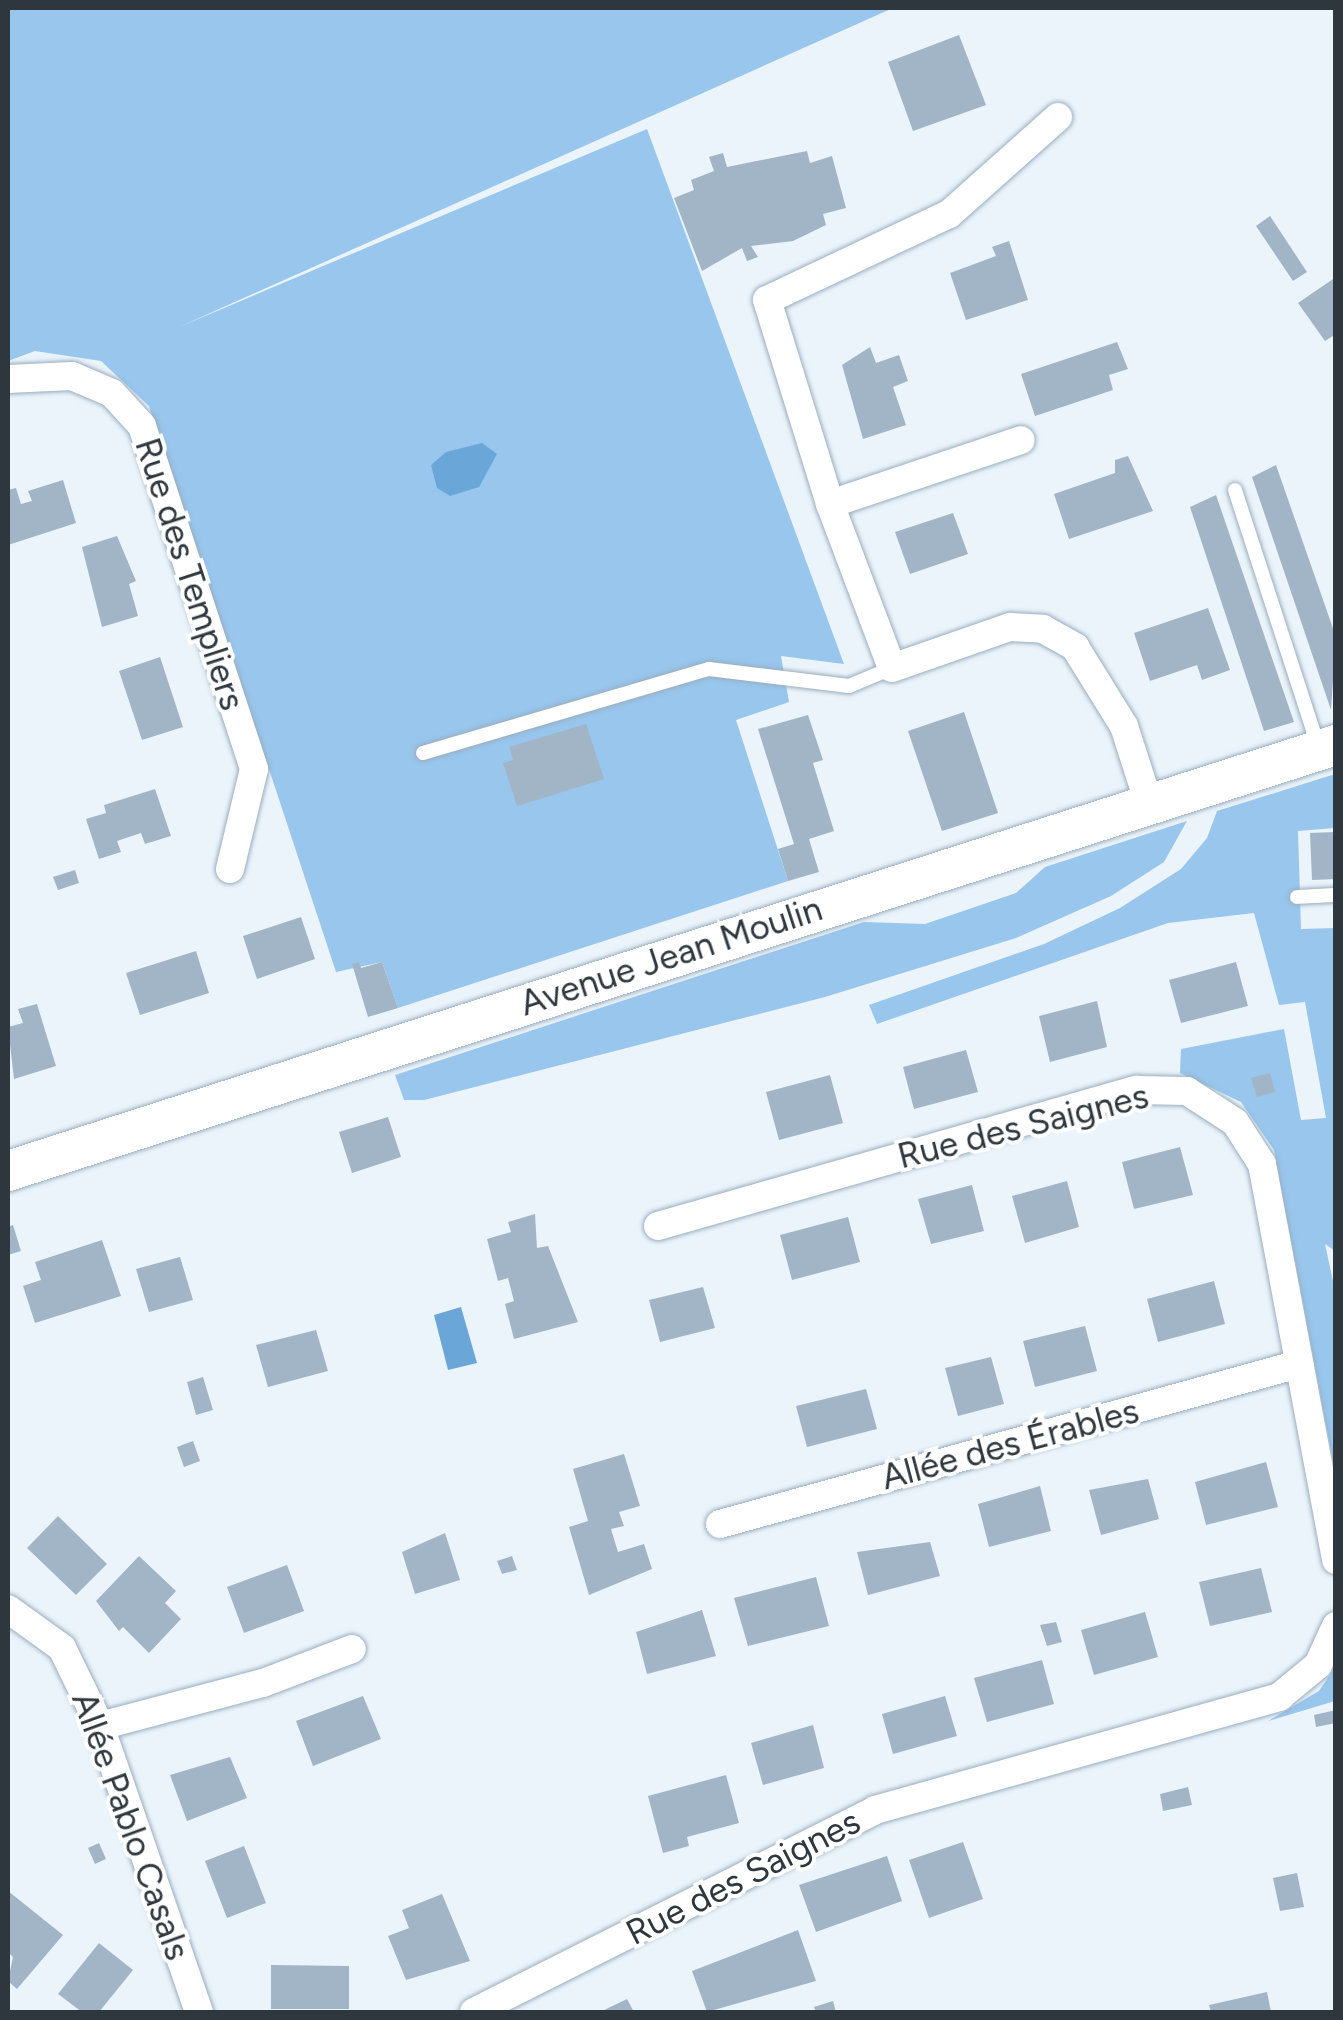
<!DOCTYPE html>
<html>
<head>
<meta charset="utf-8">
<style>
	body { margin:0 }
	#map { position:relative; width:1343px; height:2020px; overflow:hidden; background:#ebf4fb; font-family:Figtree,sans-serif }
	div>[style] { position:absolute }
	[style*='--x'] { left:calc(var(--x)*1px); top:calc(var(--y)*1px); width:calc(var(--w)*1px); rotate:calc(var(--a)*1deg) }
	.green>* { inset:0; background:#98c6ed }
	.water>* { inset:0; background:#6aa7d8 }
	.building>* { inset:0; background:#a1b5c6 }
	.roads { filter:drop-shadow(0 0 2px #99adbe) drop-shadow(0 0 2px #99adbe) }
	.lane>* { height:14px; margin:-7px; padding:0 7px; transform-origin:7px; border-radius:7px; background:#fff }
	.street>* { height:28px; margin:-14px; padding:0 14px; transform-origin:14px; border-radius:14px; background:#fff }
	.secondary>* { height:40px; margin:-20px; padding:0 20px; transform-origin:20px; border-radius:20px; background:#fff }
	span { translate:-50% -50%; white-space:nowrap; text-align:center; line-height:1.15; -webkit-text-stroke:8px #fff; paint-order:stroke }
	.street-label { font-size:35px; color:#2e373e }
	.frame { position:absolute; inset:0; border:10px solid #2e373e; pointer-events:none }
</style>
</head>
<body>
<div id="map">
	<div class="green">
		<i style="clip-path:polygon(8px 8px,893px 8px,179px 327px,647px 129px,844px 664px,781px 656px,789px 702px,736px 720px,788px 881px,398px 1008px,382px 962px,336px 972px,149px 406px,101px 361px,35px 351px,8px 361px)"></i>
		<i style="clip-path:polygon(1335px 774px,1335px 828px,1298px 831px,1301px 929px,1335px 928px,1335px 1251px,1325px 1244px,1336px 1295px,1335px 1472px,1274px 1150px,1241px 1102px,1180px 1073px,1181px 1049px,1284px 1029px,1301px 1120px,1326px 1118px,1305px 1002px,1279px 1005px,1254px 913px,1168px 923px,877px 1024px,869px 1005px,1044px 944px,1120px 908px,1181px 869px,1207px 838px,1217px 811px)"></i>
		<i style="clip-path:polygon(1187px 821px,1164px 862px,1111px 896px,1016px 938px,825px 997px,424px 1100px,404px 1100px,395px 1075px,864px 922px,925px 924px,1016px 893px,1045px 867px)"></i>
		<i style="clip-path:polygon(1335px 1667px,1335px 1701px,1268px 1721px,1319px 1691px)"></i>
	</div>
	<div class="water">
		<i style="clip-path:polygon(482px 443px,497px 454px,479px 487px,450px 496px,437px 488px,431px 465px,446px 452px)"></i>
		<i style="clip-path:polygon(461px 1307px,477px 1363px,448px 1370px,434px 1315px)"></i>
	</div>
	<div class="building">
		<i style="clip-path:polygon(959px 35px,986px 105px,913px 131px,888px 62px)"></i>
		<i style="clip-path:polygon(807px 151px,810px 163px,832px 156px,846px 208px,823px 214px,826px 225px,793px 241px,751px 246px,758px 257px,747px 261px,742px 248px,702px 271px,674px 198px,694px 190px,691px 180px,714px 171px,709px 157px,723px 153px,727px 167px)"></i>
		<i style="clip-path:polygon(1270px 216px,1307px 272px,1293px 281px,1256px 226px)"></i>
		<i style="clip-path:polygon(1009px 241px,1028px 300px,966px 320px,950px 273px,996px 256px,992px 247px)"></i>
		<i style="clip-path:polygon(1336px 277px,1336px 334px,1325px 341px,1298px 303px)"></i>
		<i style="clip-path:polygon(1117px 342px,1128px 369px,1109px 375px,1113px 390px,1035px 416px,1021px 374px)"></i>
		<i style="clip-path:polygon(870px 347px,876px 363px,899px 355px,908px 381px,893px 387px,906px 425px,863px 439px,842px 365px)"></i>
		<i style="clip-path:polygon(1128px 456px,1153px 511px,1069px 539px,1054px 494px,1115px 473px,1115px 460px)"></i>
		<i style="clip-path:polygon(1276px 465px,1336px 637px,1331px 710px,1252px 477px)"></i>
		<i style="clip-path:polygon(63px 480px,76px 523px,8px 545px,8px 490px,16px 488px,21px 504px,32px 501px,28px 491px)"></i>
		<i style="clip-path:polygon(1216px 495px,1294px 722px,1264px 731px,1190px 507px)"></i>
		<i style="clip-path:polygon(953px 513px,968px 554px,910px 574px,895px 532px)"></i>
		<i style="clip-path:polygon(117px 536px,136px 581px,129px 584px,138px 616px,102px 627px,82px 547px)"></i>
		<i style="clip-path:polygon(1208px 608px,1230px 670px,1202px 680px,1197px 665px,1150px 681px,1134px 633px)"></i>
		<i style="clip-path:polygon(160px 657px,183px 727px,142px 740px,119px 671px)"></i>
		<i style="clip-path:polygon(964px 712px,998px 813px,942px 831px,908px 731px)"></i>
		<i style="clip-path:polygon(808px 715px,823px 760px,813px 763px,834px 831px,809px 839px,819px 872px,788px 881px,778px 849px,794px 844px,758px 729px)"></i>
		<i style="clip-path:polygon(586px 724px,604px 779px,517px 806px,503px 763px,513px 760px,509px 747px)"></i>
		<i style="clip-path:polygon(155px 789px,171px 836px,145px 844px,141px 833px,117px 841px,121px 852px,99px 859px,86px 819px,106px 813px,104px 805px)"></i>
		<i style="clip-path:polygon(1336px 832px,1336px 879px,1312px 880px,1310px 833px)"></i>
		<i style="clip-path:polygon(75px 870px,79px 883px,58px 890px,53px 877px)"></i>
		<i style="clip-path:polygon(301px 917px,315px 959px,257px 979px,243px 936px)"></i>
		<i style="clip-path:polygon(196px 951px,209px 993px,140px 1015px,126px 973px)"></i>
		<i style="clip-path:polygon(359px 962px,361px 968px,382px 962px,398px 1008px,368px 1017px,352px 964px)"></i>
		<i style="clip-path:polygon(1236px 962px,1248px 1006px,1181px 1023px,1169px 980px)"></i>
		<i style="clip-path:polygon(1097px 1001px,1107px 1047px,1050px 1062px,1039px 1016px)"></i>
		<i style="clip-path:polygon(37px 1004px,56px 1066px,14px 1079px,8px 1027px,23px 1023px,18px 1009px)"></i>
		<i style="clip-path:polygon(966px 1050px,978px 1092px,914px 1109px,903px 1067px)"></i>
		<i style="clip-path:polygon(1270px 1073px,1275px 1092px,1257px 1097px,1251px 1078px)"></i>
		<i style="clip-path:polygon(830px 1075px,843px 1123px,779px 1140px,766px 1092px)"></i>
		<i style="clip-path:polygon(388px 1117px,401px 1157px,352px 1173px,339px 1132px)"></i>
		<i style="clip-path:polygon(1180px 1147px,1193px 1195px,1134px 1209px,1122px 1162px)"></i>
		<i style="clip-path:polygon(1067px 1181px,1079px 1227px,1025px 1243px,1012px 1196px)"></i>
		<i style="clip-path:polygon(972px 1185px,984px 1231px,931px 1244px,918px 1199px)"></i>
		<i style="clip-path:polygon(535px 1214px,537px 1248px,548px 1246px,578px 1322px,514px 1339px,505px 1304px,514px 1301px,508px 1278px,498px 1281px,487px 1239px,511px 1232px,508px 1222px)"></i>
		<i style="clip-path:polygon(848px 1217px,860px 1262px,792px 1280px,780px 1235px)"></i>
		<i style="clip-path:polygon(13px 1225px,21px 1251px,8px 1255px,8px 1227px)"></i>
		<i style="clip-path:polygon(102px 1240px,121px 1296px,35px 1323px,23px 1286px,41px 1280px,35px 1262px)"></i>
		<i style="clip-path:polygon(180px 1257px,193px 1300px,149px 1312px,136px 1269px)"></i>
		<i style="clip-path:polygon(1214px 1281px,1225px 1324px,1158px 1342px,1147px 1299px)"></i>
		<i style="clip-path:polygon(703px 1287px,715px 1328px,660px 1342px,649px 1300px)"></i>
		<i style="clip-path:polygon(1085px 1326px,1097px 1371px,1035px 1387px,1023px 1341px)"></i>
		<i style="clip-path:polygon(316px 1330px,328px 1371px,268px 1387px,256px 1345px)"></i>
		<i style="clip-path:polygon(991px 1357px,1004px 1404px,958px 1416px,945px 1368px)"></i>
		<i style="clip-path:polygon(203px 1377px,213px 1410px,196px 1415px,187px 1382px)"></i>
		<i style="clip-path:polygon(866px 1389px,877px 1429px,807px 1447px,796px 1406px)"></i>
		<i style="clip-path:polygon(193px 1441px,200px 1461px,184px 1467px,177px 1447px)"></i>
		<i style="clip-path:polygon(624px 1454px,640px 1506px,619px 1512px,624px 1526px,611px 1529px,618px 1552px,644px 1544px,652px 1569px,589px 1595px,569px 1527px,588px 1521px,573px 1469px)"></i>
		<i style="clip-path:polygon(1266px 1462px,1278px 1507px,1206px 1525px,1195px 1482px)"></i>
		<i style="clip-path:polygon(1148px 1479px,1159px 1519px,1101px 1535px,1089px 1490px)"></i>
		<i style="clip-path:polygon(1040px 1486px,1051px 1531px,989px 1547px,978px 1504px)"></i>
		<i style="clip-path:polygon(58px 1516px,107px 1564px,76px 1595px,27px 1548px)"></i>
		<i style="clip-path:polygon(445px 1533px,460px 1580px,415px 1594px,402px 1552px)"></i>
		<i style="clip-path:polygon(930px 1542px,940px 1576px,868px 1595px,857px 1552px)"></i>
		<i style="clip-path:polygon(139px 1556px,176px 1591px,165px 1603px,181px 1619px,149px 1653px,123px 1627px,119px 1631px,96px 1601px)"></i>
		<i style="clip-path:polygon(512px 1556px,517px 1570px,502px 1574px,497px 1561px)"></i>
		<i style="clip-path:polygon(287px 1565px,304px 1611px,244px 1633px,227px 1587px)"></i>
		<i style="clip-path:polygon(1261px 1568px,1272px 1612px,1210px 1626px,1199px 1582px)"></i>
		<i style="clip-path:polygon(816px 1577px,829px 1626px,748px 1646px,734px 1598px)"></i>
		<i style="clip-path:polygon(702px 1610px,716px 1656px,647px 1674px,636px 1632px)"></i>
		<i style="clip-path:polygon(1145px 1612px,1158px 1657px,1094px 1675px,1081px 1630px)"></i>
		<i style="clip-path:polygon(1056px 1622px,1062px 1642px,1047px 1646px,1040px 1625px)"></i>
		<i style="clip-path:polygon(1042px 1660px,1054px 1704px,987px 1722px,974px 1678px)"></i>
		<i style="clip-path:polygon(363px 1696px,381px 1739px,313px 1766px,296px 1721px)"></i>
		<i style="clip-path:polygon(945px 1696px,957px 1736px,893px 1754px,882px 1714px)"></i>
		<i style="clip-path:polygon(1336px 1710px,1336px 1723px,1316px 1727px,1314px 1715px)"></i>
		<i style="clip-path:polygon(813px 1725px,824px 1768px,763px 1785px,751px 1743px)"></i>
		<i style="clip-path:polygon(230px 1757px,247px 1798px,187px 1821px,170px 1775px)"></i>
		<i style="clip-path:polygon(726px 1775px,739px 1823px,687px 1837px,689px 1846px,663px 1853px,648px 1796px)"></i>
		<i style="clip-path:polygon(1188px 1787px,1192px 1805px,1163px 1811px,1160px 1794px)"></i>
		<i style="clip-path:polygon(963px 1842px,983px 1899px,929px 1918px,909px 1860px)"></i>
		<i style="clip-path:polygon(99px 1843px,106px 1859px,95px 1864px,88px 1848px)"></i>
		<i style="clip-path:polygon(244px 1846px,266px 1903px,227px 1918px,205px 1861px)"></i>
		<i style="clip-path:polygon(887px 1856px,902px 1901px,816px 1932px,799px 1885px)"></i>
		<i style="clip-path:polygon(1297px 1873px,1304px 1907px,1280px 1911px,1273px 1878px)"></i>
		<i style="clip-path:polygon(8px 1891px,63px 1935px,17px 1989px,8px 1981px,13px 1957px,8px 1952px)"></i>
		<i style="clip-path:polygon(442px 1894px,470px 1961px,406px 1980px,388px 1936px,409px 1928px,402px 1910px)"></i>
		<i style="clip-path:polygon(798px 1930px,816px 1981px,707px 2012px,692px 1971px)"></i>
		<i style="clip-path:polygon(99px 1943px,133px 1970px,99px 2012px,82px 2012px,58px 1994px)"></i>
		<i style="clip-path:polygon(271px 1965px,349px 1966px,349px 2009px,271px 2009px)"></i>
		<i style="clip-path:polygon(1267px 1992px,1271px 2012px,1211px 2012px,1209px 2005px)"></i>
		<i style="clip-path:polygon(627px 1999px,634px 2012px,600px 2012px)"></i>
		<i style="clip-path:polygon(833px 2001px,836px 2012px,816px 2012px,814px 2007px)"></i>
	</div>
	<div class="roads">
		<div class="lane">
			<i style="--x:1235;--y:490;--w:272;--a:72"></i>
			<i style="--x:423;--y:753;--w:298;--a:-16.4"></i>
			<i style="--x:709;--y:669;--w:141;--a:6.9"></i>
			<i style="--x:849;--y:686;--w:47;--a:-22.7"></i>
			<i style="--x:1297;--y:897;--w:39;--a:-3"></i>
		</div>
		<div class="street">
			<i style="--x:1058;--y:117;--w:146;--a:138.3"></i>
			<i style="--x:949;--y:214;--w:201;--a:154.7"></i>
			<i style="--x:767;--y:300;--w:214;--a:72.8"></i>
			<i style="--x:830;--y:504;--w:175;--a:69.3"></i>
			<i style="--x:892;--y:668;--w:125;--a:-19.2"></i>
			<i style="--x:1010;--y:627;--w:33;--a:3"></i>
			<i style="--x:1043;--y:629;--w:37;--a:29"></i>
			<i style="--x:1075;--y:647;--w:93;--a:58.2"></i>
			<i style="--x:1124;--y:726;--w:82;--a:72.2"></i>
			<i style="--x:8;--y:379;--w:64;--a:-2.7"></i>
			<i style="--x:72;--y:376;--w:43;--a:23"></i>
			<i style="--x:112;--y:393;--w:45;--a:47.7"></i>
			<i style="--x:142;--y:426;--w:361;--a:71.9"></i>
			<i style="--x:254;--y:769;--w:103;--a:103.5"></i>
			<i style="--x:830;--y:504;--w:201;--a:-18.5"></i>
			<i style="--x:658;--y:1226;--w:498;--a:-15.9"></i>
			<i style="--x:1137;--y:1090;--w:50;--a:1.1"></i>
			<i style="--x:1187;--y:1091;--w:57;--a:32.9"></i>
			<i style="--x:1235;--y:1122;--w:50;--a:57.3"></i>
			<i style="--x:1262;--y:1164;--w:403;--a:79.4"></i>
			<i style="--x:720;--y:1524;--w:601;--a:-15.45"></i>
			<i style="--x:8;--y:1609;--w:67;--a:35.8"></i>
			<i style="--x:62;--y:1648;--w:87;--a:64"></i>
			<i style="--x:100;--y:1726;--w:303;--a:70.9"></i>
			<i style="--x:100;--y:1726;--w:169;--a:-14.8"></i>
			<i style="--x:263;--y:1683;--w:95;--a:-20.9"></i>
			<i style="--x:474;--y:2012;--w:449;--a:-26.7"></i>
			<i style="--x:875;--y:1810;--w:420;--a:-15.6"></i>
			<i style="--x:1279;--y:1697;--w:50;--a:-39.4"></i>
			<i style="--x:1318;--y:1665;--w:43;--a:-65.2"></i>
		</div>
		<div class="secondary">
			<i style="--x:8;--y:1171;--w:1395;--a:-17.79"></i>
		</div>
	</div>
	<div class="street-label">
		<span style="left:190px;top:574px;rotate:72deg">Rue des Templiers</span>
		<span style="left:671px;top:956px;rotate:-18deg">Avenue Jean Moulin</span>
		<span style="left:1023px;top:1126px;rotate:-14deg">Rue des Saignes</span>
		<span style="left:1010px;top:1444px;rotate:-15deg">Allée des Érables</span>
		<span style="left:131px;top:1826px;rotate:70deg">Allée Pablo Casals</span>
		<span style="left:743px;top:1877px;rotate:-27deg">Rue des Saignes</span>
	</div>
	<div class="frame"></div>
</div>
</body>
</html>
